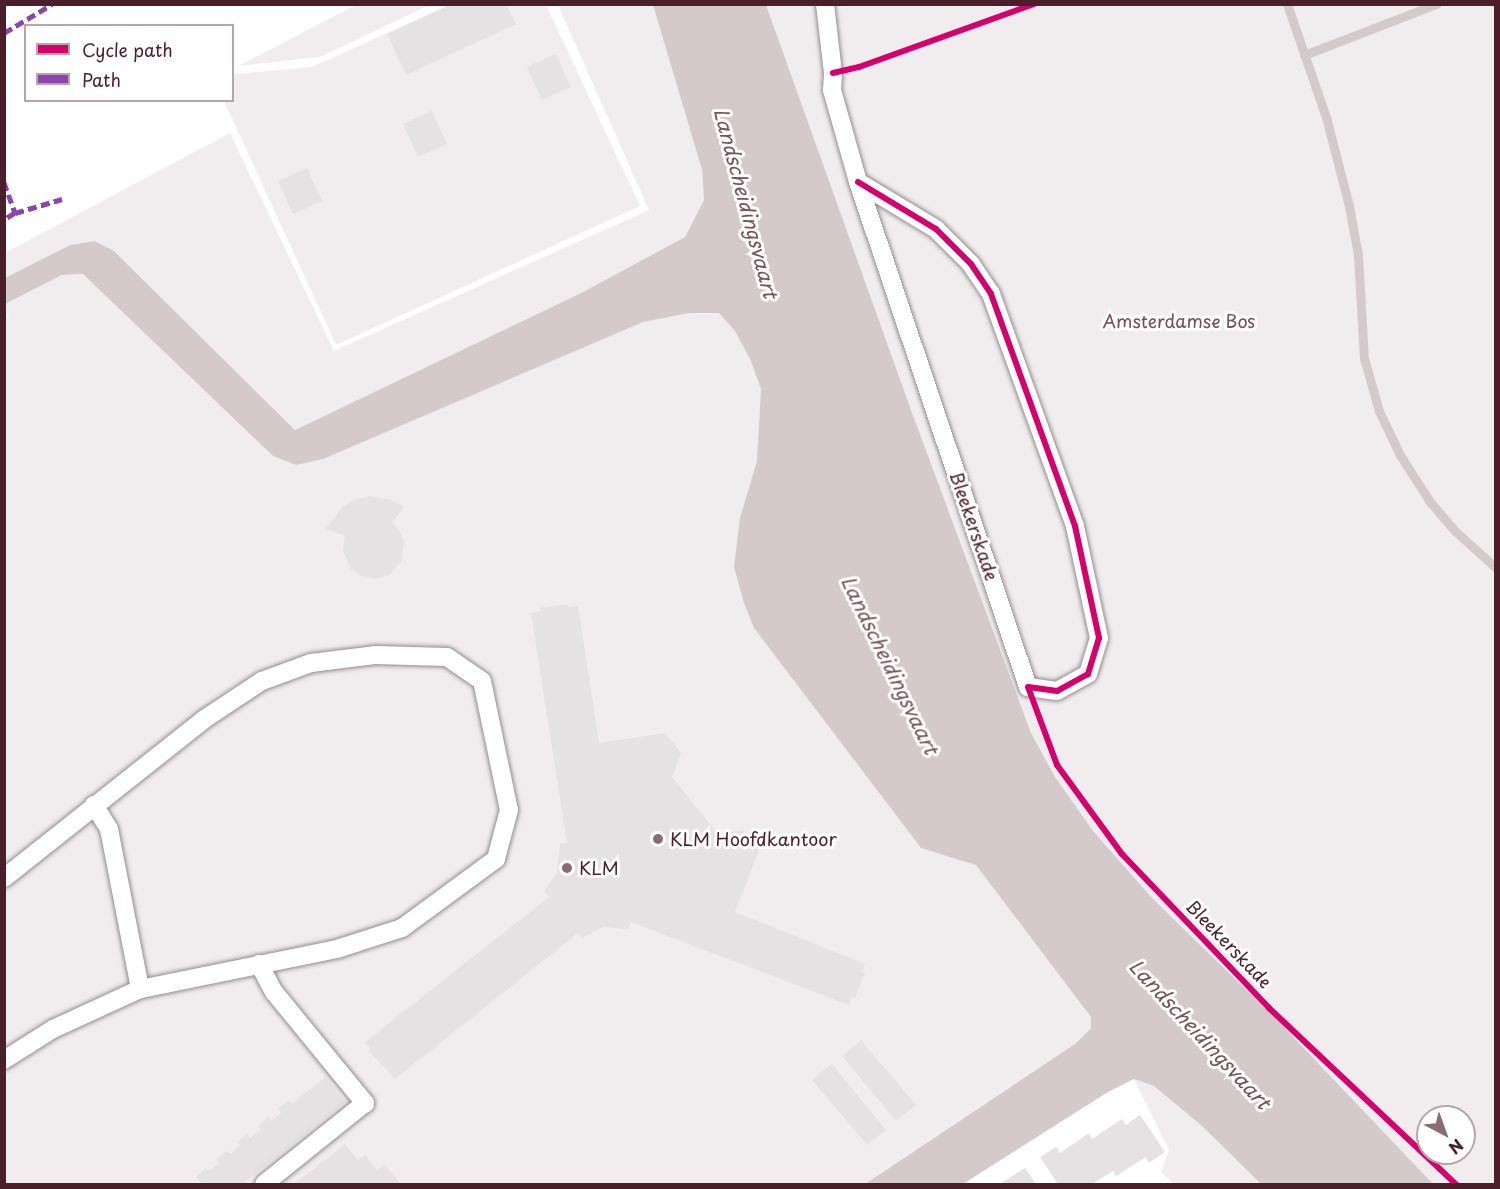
<!DOCTYPE html>
<html>
<head>
<meta charset="utf-8">
<style>
	body { margin:0 }
	#map { position:relative; width:1500px; height:1189px; overflow:hidden; background:#fff; font-family:"Playpen Sans",sans-serif }
	div>[style] { position:absolute }
	[style*='--x'] { left:calc(var(--x)*1px); top:calc(var(--y)*1px); width:calc(var(--w)*1px); rotate:calc(var(--a)*1deg) }
	.built>* { inset:0; background:#f1edee }
	.water>* { inset:0; background:#d4cacc }
	.stream>* { height:9px; margin:-4.5px; padding:0 4.5px; transform-origin:4.5px; border-radius:4.5px; background:#d4cacc }
	.building>* { inset:0; background:#e4e2e3 }
	.roads { filter:drop-shadow(0 0 2px #948c8e) drop-shadow(0 0 2px #948c8e) }
	.service>* { height:18px; margin:-9px; padding:0 9px; transform-origin:9px; border-radius:9px; background:#fff }
	.quiet>* { height:4.5px; margin-top:-2.25px; transform-origin:0; background:repeating-linear-gradient(90deg,#8e44ad 0 9px,transparent 0 13.5px) }
	.cycleway>* { height:6px; margin:-3px; padding:0 3px; transform-origin:3px; border-radius:3px; background:#d6006c }
	.dots>* { width:16px; height:16px; translate:-50% -50%; box-sizing:border-box; border:3px solid #fff; border-radius:50% }
	span { translate:-50% -50%; white-space:nowrap; text-align:center; line-height:1.15; -webkit-text-stroke:6px #fff; paint-order:stroke }
	.park-label { font-size:18px; color:#714f58 }
	.street-label { font-size:18px; color:#4a1f2b }
	.poi-label { font-size:18px; color:#4a1f2b }
	.left { translate:0 -50%; text-align:left }
	.water-label { font-size:20px; color:#74535c; font-style:italic }
	.frame { position:absolute; inset:0; border:6px solid #4a1f2b; pointer-events:none }
	.legend { position:absolute; left:24px; top:24px; width:210px; height:78px; box-sizing:border-box; background:#fff; border:2px solid #b7a5aa; margin:0; padding:8px 10px; list-style:none; font-size:18px; color:#4a1f2b }
	.legend li { display:flex; align-items:center; gap:12px; height:30px }
	.legend b { width:30px; border:2px solid #b7a5aa }
	.north { position:absolute; left:1416px; top:1105px; width:60px; height:60px; box-sizing:border-box; background:#fff; border:2px solid #b7a5aa; border-radius:50%; rotate:139deg; font-size:16px; font-weight:700; line-height:24px; text-align:center; color:#4a1f2b }
	.north::after { content:''; display:block; margin:auto; width:21px; height:27px; background:#896d75; clip-path:polygon(50% 0,100% 100%,50% 72%,0 100%) }
</style>
</head>
<body>
<div id="map">
	<div class="built">
		<i style="clip-path:polygon(358px 4px,430px 5px,320px 57px,238px 66px)"></i>
		<i style="clip-path:polygon(449px 5px,546px 5px,640px 206px,336px 345px,225px 103px,224px 101px,232px 100px,233px 74px,312px 67px)"></i>
		<i style="clip-path:polygon(558px 5px,653px 5px,702px 170px,704px 200px,685px 237px,583px 292px,295px 430px,114px 251px,95px 241px,70px 245px,5px 278px,5px 253px,230px 133px,334px 351px,649px 210px)"></i>
		<i style="clip-path:polygon(evenodd,750px 5px,1495px 5px,1495px 1184px,1418px 1184px,1046px 813px,750px 5px,1428px 1117px,1464px 1117px,1464px 1153px,1428px 1153px,1428px 1117px)"></i>
		<i style="clip-path:polygon(83px 274px,277px 443px,360px 443px,592px 343px,653px 306px,757px 284px,958px 799px,1091px 1017px,1091px 1027px,1075px 1044px,865px 1184px,5px 1184px,4px 319px,9px 315px,5px 312px,5px 304px,62px 275px)"></i>
		<i style="clip-path:polygon(1134px 1079px,1154px 1086px,1202px 1126px,1261px 1184px,1174px 1184px,1161px 1172px,1169px 1150px)"></i>
	</div>
	<div class="water">
		<i style="clip-path:polygon(653px 5px,766px 5px,911px 410px,1031px 733px,1055px 777px,1093px 831px,1152px 898px,1276px 1019px,1433px 1184px,1261px 1184px,1202px 1126px,1154px 1086px,1134px 1079px,1108px 1092px,963px 1184px,865px 1184px,1075px 1044px,1091px 1028px,1091px 1017px,976px 865px,921px 848px,754px 628px,744px 603px,734px 567px,740px 518px,757px 461px,761px 389px,751px 361px,735px 331px,719px 313px,689px 313px,643px 322px,323px 459px,296px 465px,273px 456px,83px 274px,62px 275px,5px 304px,5px 278px,70px 245px,95px 241px,114px 251px,295px 430px,583px 292px,685px 237px,704px 200px,702px 170px)"></i>
	</div>
	<div class="stream">
		<i style="--x:1287;--y:4;--w:120;--a:71"></i>
		<i style="--x:1326;--y:117;--w:92;--a:75.5"></i>
		<i style="--x:1349;--y:206;--w:50;--a:79.6"></i>
		<i style="--x:1358;--y:255;--w:103;--a:86.7"></i>
		<i style="--x:1364;--y:358;--w:55;--a:74.2"></i>
		<i style="--x:1379;--y:411;--w:49;--a:64.5"></i>
		<i style="--x:1400;--y:455;--w:56;--a:57.4"></i>
		<i style="--x:1430;--y:502;--w:37;--a:49"></i>
		<i style="--x:1454;--y:530;--w:57;--a:42.1"></i>
		<i style="--x:1304;--y:55;--w:142;--a:-21.1"></i>
	</div>
	<div class="building">
		<i style="clip-path:polygon(452px 4px,506px 4px,516px 24px,406px 75px,387px 34px)"></i>
		<i style="clip-path:polygon(556px 54px,571px 87px,542px 100px,527px 67px)"></i>
		<i style="clip-path:polygon(432px 111px,447px 144px,418px 157px,403px 124px)"></i>
		<i style="clip-path:polygon(307px 168px,322px 201px,293px 214px,278px 181px)"></i>
		<i style="clip-path:polygon(370px 496px,391px 500px,404px 507px,392px 522px,400px 532px,404px 541px,402px 561px,389px 575px,376px 579px,361px 576px,350px 568px,343px 550px,345px 536px,326px 529px,342px 507px,357px 499px)"></i>
		<i style="clip-path:polygon(567px 604px,568px 607px,578px 606px,599px 743px,665px 733px,681px 753px,672px 777px,718px 834px,743px 830px,759px 850px,735px 912px,865px 964px,862px 972px,865px 973px,855px 998px,852px 997px,849px 1005px,631px 922px,628px 929px,603px 927px,582px 938px,578px 933px,395px 1079px,369px 1051px,371px 1049px,365px 1042px,549px 897px,544px 891px,557px 873px,560px 844px,567px 843px,531px 613px,541px 611px,540px 608px)"></i>
		<i style="clip-path:polygon(861px 1040px,916px 1105px,896px 1121px,842px 1056px)"></i>
		<i style="clip-path:polygon(832px 1064px,886px 1130px,867px 1145px,812px 1080px)"></i>
		<i style="clip-path:polygon(325px 1077px,345px 1102px,242px 1184px,202px 1184px,196px 1177px,206px 1168px,209px 1171px,219px 1163px,216px 1159px,227px 1151px,230px 1154px,240px 1146px,237px 1142px,248px 1134px,250px 1138px,261px 1129px,258px 1126px,268px 1117px,271px 1121px,281px 1113px,278px 1109px,289px 1100px,292px 1104px)"></i>
		<i style="clip-path:polygon(1140px 1115px,1165px 1152px,1149px 1163px,1146px 1157px,1116px 1176px,1113px 1171px,1092px 1184px,1058px 1184px,1040px 1157px,1056px 1147px,1060px 1153px,1089px 1133px,1092px 1139px,1122px 1119px,1126px 1125px)"></i>
		<i style="clip-path:polygon(345px 1144px,358px 1160px,365px 1155px,377px 1170px,384px 1164px,401px 1184px,294px 1184px)"></i>
		<i style="clip-path:polygon(1025px 1168px,1035px 1183px,1033px 1184px,1000px 1184px)"></i>
	</div>
	<div class="roads">
		<div class="service">
			<i style="--x:825;--y:4;--w:69;--a:83.4"></i>
			<i style="--x:833;--y:73;--w:17;--a:93"></i>
			<i style="--x:832;--y:90;--w:96;--a:74.2"></i>
			<i style="--x:858;--y:182;--w:533;--a:71.4"></i>
			<i style="--x:1028;--y:687;--w:29;--a:8"></i>
			<i style="--x:1057;--y:691;--w:35;--a:-29"></i>
			<i style="--x:1088;--y:674;--w:38;--a:-73"></i>
			<i style="--x:1099;--y:638;--w:115;--a:-102.1"></i>
			<i style="--x:1075;--y:526;--w:247;--a:-109.9"></i>
			<i style="--x:991;--y:294;--w:36;--a:-124"></i>
			<i style="--x:971;--y:264;--w:49;--a:-135"></i>
			<i style="--x:936;--y:229;--w:91;--a:-148.9"></i>
			<i style="--x:94;--y:805;--w:28;--a:58"></i>
			<i style="--x:109;--y:829;--w:163;--a:79"></i>
			<i style="--x:4;--y:878;--w:254;--a:-38.4"></i>
			<i style="--x:203;--y:720;--w:71;--a:-33.5"></i>
			<i style="--x:262;--y:681;--w:52;--a:-20.2"></i>
			<i style="--x:311;--y:663;--w:64;--a:-7.1"></i>
			<i style="--x:375;--y:655;--w:72;--a:1.6"></i>
			<i style="--x:447;--y:657;--w:42;--a:34.4"></i>
			<i style="--x:482;--y:681;--w:132;--a:78.2"></i>
			<i style="--x:509;--y:810;--w:51;--a:104.9"></i>
			<i style="--x:496;--y:859;--w:117;--a:143.7"></i>
			<i style="--x:402;--y:928;--w:68;--a:162.1"></i>
			<i style="--x:337;--y:949;--w:201;--a:168.5"></i>
			<i style="--x:140;--y:989;--w:96;--a:155.3"></i>
			<i style="--x:53;--y:1029;--w:58;--a:147.7"></i>
			<i style="--x:259;--y:964;--w:32;--a:62"></i>
			<i style="--x:274;--y:992;--w:144;--a:50.7"></i>
			<i style="--x:365;--y:1103;--w:129;--a:141.3"></i>
		</div>
	</div>
	<div class="quiet">
		<i style="--x:4;--y:33;--w:56;--a:-31.1"></i>
		<i style="--x:4;--y:182;--w:33;--a:70"></i>
		<i style="--x:15;--y:213;--w:13;--a:148"></i>
		<i style="--x:15;--y:213;--w:49;--a:-16.6"></i>
	</div>
	<div class="cycleway">
		<i style="--x:833;--y:73;--w:27;--a:-13"></i>
		<i style="--x:859;--y:67;--w:186;--a:-19.8"></i>
		<i style="--x:858;--y:182;--w:91;--a:31.1"></i>
		<i style="--x:936;--y:229;--w:49;--a:45"></i>
		<i style="--x:971;--y:264;--w:36;--a:56"></i>
		<i style="--x:991;--y:294;--w:247;--a:70.1"></i>
		<i style="--x:1075;--y:526;--w:115;--a:77.9"></i>
		<i style="--x:1099;--y:638;--w:38;--a:107"></i>
		<i style="--x:1088;--y:674;--w:35;--a:151"></i>
		<i style="--x:1057;--y:691;--w:29;--a:-172"></i>
		<i style="--x:1028;--y:687;--w:83;--a:69.6"></i>
		<i style="--x:1057;--y:765;--w:110;--a:53.9"></i>
		<i style="--x:1122;--y:854;--w:213;--a:46.3"></i>
		<i style="--x:1269;--y:1008;--w:257;--a:43.3"></i>
	</div>
	<div class="dots">
		<i style="left:658px;top:839px;background:#896d75"></i>
		<i style="left:567px;top:868px;background:#896d75"></i>
	</div>
	<div class="park-label">
		<span style="left:1179px;top:321px">Amsterdamse Bos</span>
	</div>
	<div class="street-label">
		<span style="left:974px;top:526px;rotate:71deg">Bleekerskade</span>
		<span style="left:1229px;top:944px;rotate:46deg">Bleekerskade</span>
	</div>
	<div class="poi-label">
		<span class="left" style="left:670px;top:839px">KLM Hoofdkantoor</span>
		<span class="left" style="left:579px;top:868px">KLM</span>
	</div>
	<div class="water-label">
		<span style="left:746px;top:203px;rotate:75deg">Landscheidingsvaart</span>
		<span style="left:890px;top:665px;rotate:64deg">Landscheidingsvaart</span>
		<span style="left:1200px;top:1034px;rotate:47deg">Landscheidingsvaart</span>
	</div>
	<div class="frame"></div>
	<ul class="legend">
	<li><b style="height:8px;background:#d6006c"></b>Cycle path</li>
	<li><b style="height:8px;background:#8e44ad"></b>Path</li>
	</ul>
	<div class="north">N</div>
</div>
</body>
</html>
